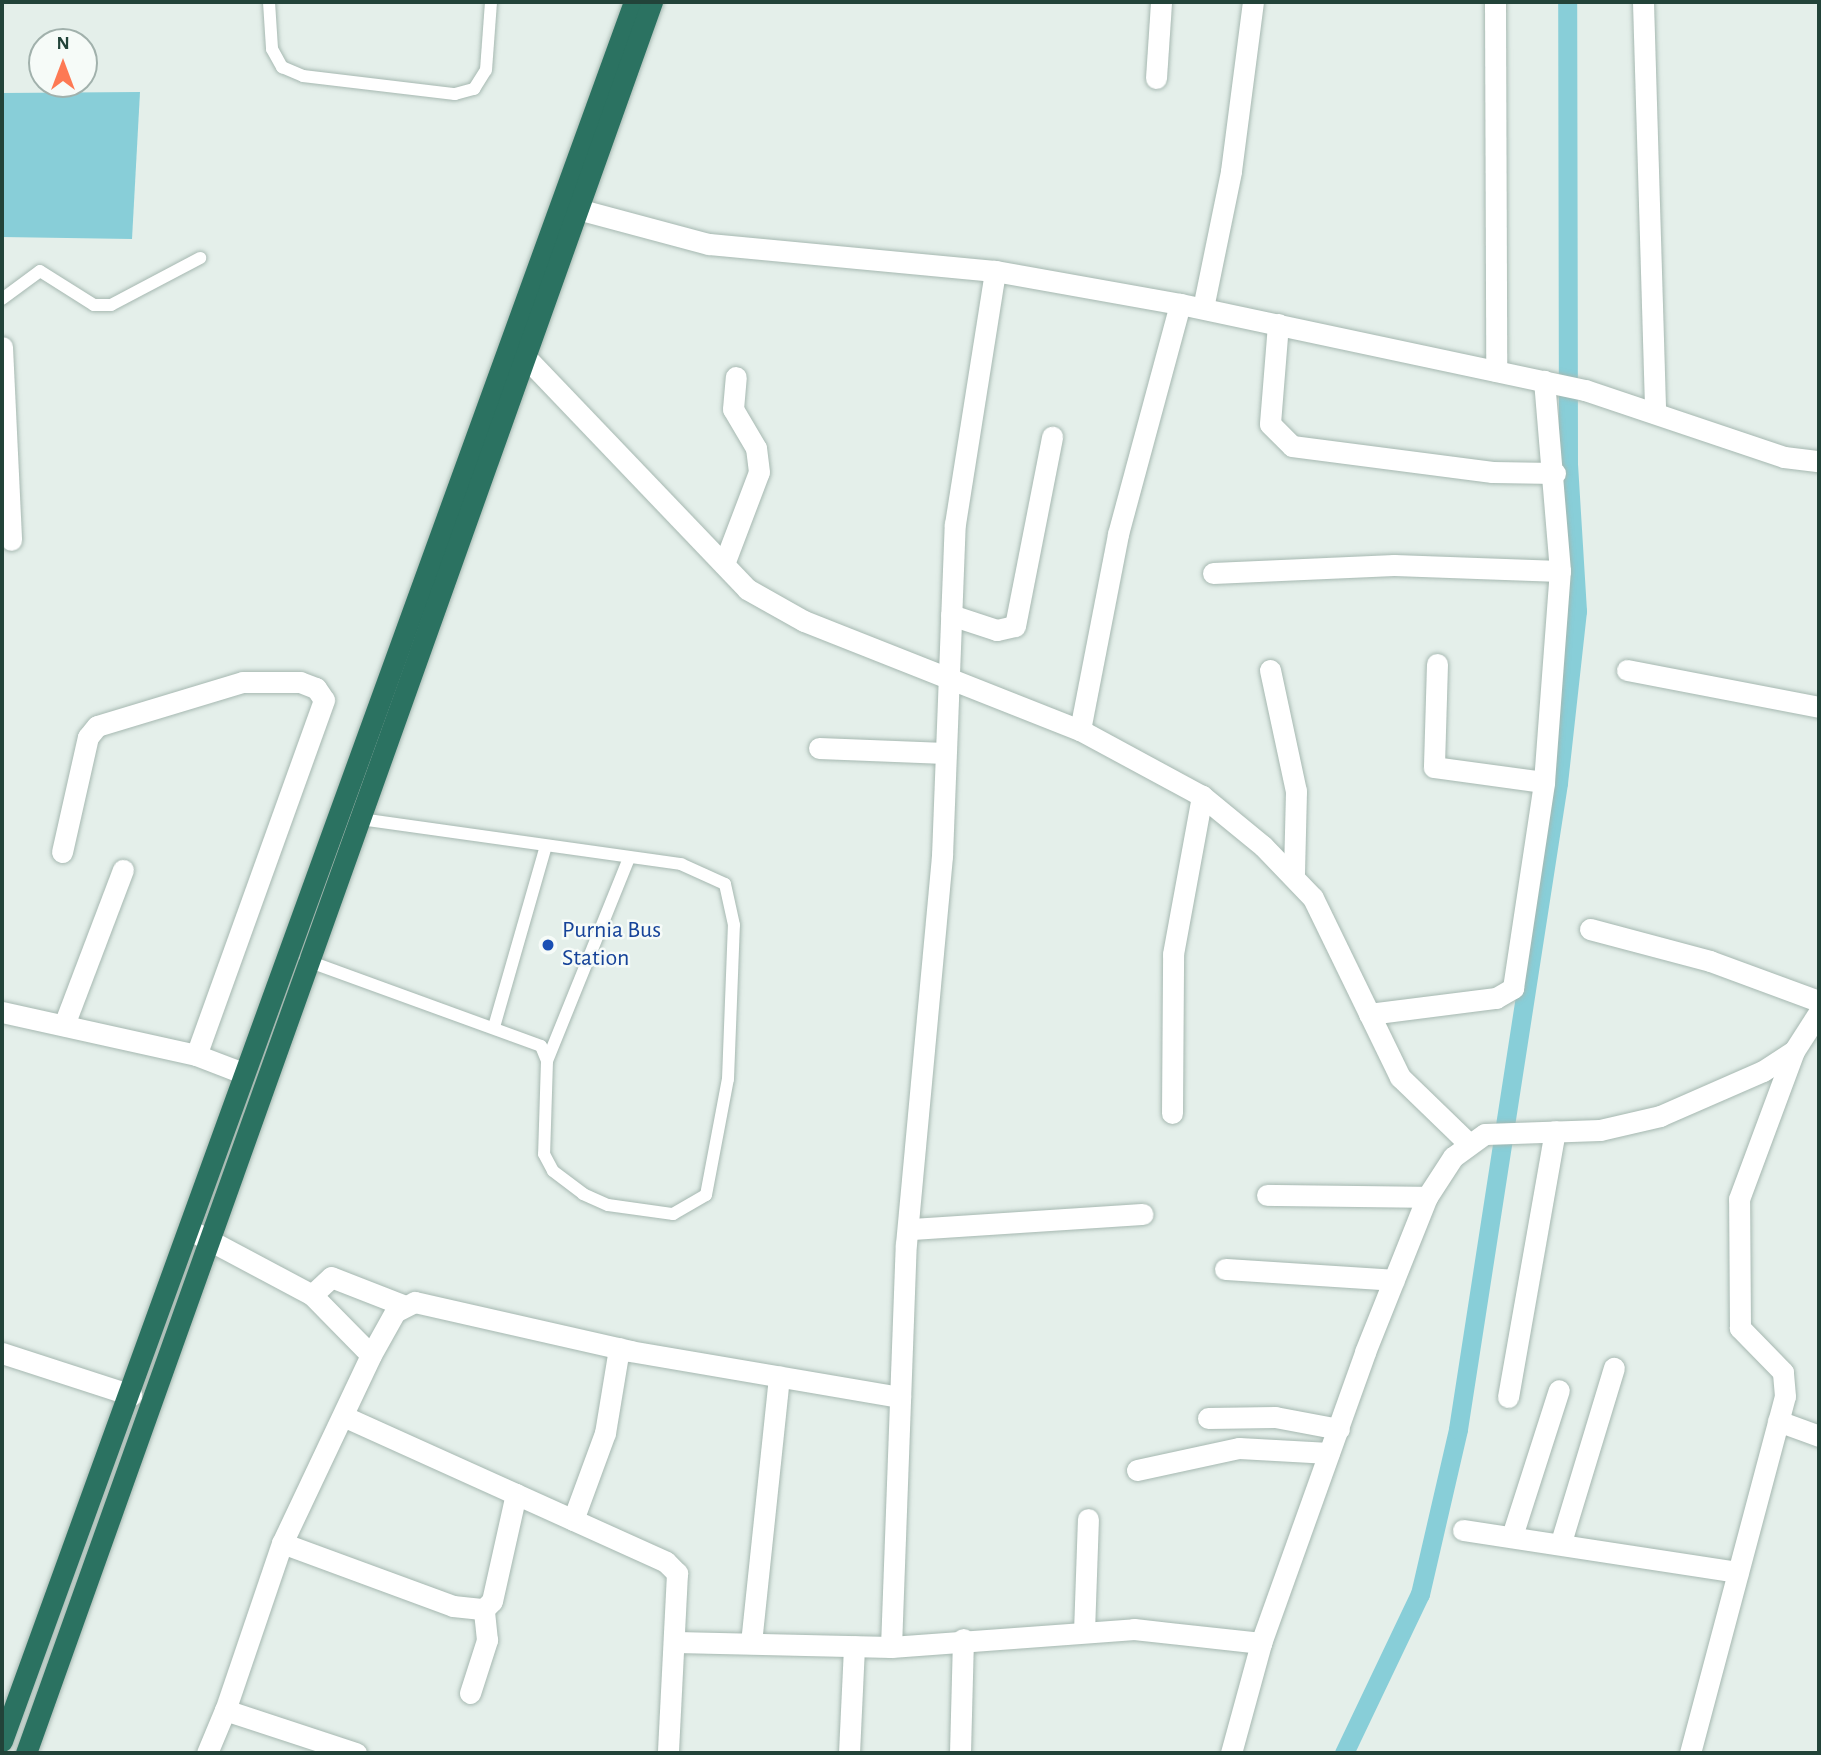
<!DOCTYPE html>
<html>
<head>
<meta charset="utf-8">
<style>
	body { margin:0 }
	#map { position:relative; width:1821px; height:1755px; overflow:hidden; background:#e4efea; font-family:"Alegreya Sans",sans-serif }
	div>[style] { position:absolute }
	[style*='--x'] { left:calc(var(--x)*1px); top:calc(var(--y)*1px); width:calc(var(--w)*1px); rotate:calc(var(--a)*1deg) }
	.water>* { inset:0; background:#88ced8 }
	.canal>* { height:19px; margin:-9.5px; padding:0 9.5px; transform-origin:9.5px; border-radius:9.5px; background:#88ced8 }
	.roads { filter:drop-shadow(0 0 2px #a6b8b1) drop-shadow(0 0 2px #a6b8b1) }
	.lane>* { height:12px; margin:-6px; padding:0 6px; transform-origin:6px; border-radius:6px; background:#fff }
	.street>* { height:21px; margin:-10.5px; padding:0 10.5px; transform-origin:10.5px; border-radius:10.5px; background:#fff }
	.highway>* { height:21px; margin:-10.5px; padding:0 10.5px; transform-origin:10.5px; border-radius:10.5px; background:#2b7261 }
	.dots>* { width:19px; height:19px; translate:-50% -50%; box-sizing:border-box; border:4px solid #f6fbf8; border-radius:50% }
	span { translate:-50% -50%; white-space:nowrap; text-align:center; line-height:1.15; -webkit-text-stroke:5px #f6fbf8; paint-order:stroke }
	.transit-label { font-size:24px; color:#164399 }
	.left { translate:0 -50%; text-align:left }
	.frame { position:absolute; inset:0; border:4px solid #224339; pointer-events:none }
	.north { position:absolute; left:28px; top:28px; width:70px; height:70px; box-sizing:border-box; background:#f6fbf8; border:2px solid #a1b1ac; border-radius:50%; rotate:0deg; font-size:19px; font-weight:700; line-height:28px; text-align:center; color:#224339 }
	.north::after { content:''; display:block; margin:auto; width:24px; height:32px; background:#fd7954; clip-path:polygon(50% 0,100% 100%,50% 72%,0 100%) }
</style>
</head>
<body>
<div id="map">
	<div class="water">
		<i style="clip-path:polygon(140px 92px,132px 239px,2px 237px,2px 93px)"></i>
	</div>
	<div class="canal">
		<i style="--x:1344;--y:1753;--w:176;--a:-64.5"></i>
		<i style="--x:1420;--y:1594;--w:169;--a:-77"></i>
		<i style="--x:1458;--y:1429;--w:654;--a:-81.2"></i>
		<i style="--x:1558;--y:783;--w:173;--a:-83.7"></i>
		<i style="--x:1577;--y:611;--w:146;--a:-93.5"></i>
		<i style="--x:1568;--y:465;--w:463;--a:-90.1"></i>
	</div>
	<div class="roads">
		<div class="lane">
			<i style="--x:269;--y:2;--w:47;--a:86.3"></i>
			<i style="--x:272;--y:49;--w:21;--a:61"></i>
			<i style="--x:282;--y:67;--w:23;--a:23"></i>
			<i style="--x:303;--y:76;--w:153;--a:6.8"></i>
			<i style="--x:455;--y:94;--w:20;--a:-15"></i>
			<i style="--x:474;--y:89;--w:22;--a:-58"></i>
			<i style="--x:486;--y:70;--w:68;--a:-85.8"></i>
			<i style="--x:2;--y:299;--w:47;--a:-36.4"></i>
			<i style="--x:40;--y:271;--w:64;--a:32.2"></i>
			<i style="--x:94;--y:305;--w:17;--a:0"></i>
			<i style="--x:111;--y:305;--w:101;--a:-27.8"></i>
			<i style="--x:305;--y:960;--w:251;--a:20"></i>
			<i style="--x:541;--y:1046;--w:16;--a:68"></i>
			<i style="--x:547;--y:1061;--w:93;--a:91.8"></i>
			<i style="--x:544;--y:1154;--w:19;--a:62"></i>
			<i style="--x:553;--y:1171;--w:38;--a:37"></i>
			<i style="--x:583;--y:1194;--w:27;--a:24"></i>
			<i style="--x:608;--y:1205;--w:66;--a:7.9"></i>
			<i style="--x:673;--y:1214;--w:38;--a:-30"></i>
			<i style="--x:706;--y:1195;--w:118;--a:-79.3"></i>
			<i style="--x:728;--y:1079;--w:154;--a:-87.8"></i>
			<i style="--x:734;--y:925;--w:42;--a:-102.4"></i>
			<i style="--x:725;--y:884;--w:48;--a:-155.6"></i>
			<i style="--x:681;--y:864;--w:323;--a:-172"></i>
			<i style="--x:494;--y:1027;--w:185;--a:-74"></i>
			<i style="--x:547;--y:1061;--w:219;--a:-68"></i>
		</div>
		<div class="street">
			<i style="--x:1495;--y:2;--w:369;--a:89.8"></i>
			<i style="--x:1643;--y:2;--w:411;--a:88.3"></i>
			<i style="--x:1156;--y:78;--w:76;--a:-86.2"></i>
			<i style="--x:563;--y:205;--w:151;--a:15"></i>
			<i style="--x:709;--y:244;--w:287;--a:5.4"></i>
			<i style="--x:995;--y:271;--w:188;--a:10.1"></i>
			<i style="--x:1180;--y:304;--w:414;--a:12"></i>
			<i style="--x:1585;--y:390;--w:210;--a:18.6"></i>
			<i style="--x:1784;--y:457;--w:35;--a:7"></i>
			<i style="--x:1203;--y:308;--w:140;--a:-78.4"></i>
			<i style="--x:1231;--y:171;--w:170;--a:-82.6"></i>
			<i style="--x:1278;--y:324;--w:100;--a:94.6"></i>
			<i style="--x:1270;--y:424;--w:31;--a:45"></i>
			<i style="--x:1292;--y:446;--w:202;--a:7.4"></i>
			<i style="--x:1492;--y:472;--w:63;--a:0.9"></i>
			<i style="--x:515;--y:346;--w:336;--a:46.3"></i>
			<i style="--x:747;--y:589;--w:65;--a:29.3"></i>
			<i style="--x:804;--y:621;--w:297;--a:21.6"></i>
			<i style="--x:1080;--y:730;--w:139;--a:28.4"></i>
			<i style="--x:1202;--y:796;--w:79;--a:39.3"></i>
			<i style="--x:1263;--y:846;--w:72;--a:46.1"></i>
			<i style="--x:1313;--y:898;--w:199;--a:64.1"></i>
			<i style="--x:1400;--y:1077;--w:93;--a:44.1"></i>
			<i style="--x:2;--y:347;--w:193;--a:87.3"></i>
			<i style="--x:724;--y:564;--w:98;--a:-69.2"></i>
			<i style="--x:759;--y:472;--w:24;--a:-97"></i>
			<i style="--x:756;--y:448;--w:45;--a:-120.5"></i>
			<i style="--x:733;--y:409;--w:32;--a:-85"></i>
			<i style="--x:1213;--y:573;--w:181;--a:-2.5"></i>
			<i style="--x:1394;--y:565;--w:166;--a:2.1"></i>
			<i style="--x:951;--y:615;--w:48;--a:18.1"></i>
			<i style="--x:997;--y:630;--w:18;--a:-13"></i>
			<i style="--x:1015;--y:626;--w:193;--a:-78.9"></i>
			<i style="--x:1437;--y:664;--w:103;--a:91.7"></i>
			<i style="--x:1434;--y:767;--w:111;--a:7.8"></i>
			<i style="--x:1270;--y:670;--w:124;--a:77.9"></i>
			<i style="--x:1296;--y:791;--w:84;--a:91.4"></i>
			<i style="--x:1627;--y:670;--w:196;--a:10.9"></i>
			<i style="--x:1080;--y:730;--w:200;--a:-79"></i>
			<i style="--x:1118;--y:534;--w:238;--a:-74.9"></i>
			<i style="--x:819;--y:748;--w:126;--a:2.3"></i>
			<i style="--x:62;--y:852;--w:118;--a:-77.3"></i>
			<i style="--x:88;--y:737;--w:14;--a:-51"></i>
			<i style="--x:97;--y:726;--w:152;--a:-16.8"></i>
			<i style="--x:243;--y:682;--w:57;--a:0"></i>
			<i style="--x:300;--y:682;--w:17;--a:21"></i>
			<i style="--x:316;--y:688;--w:14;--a:56"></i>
			<i style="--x:324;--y:700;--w:377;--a:109.8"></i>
			<i style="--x:1590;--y:929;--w:124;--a:14.9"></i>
			<i style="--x:1710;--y:961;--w:116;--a:20.2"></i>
			<i style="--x:2;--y:1012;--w:199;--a:12.5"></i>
			<i style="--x:196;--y:1055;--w:50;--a:21"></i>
			<i style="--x:1369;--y:1014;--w:128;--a:-7.2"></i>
			<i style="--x:1496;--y:998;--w:20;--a:-30"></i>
			<i style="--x:1513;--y:988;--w:208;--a:-81.4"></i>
			<i style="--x:1544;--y:782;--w:212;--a:-85.7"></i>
			<i style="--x:1560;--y:571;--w:191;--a:-94.8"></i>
			<i style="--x:64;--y:1025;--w:166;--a:-69.2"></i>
			<i style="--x:1172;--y:1113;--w:159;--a:-89.6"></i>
			<i style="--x:1173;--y:954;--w:161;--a:-79.6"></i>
			<i style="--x:1267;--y:1195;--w:160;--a:0.7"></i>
			<i style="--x:911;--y:1229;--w:232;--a:-3.7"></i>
			<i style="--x:190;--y:1230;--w:138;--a:28"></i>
			<i style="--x:312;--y:1295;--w:84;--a:45.5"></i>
			<i style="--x:371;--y:1355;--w:208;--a:115.3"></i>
			<i style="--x:282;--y:1543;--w:176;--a:108.8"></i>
			<i style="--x:225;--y:1710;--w:138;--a:18.2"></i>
			<i style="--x:1225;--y:1269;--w:169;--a:3.7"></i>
			<i style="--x:312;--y:1295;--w:26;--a:-43"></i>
			<i style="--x:331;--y:1277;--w:77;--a:21.3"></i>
			<i style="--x:2;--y:1353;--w:136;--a:18"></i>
			<i style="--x:371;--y:1355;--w:49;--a:-60.8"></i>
			<i style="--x:395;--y:1312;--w:22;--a:-27"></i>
			<i style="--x:415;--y:1302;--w:221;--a:12.8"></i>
			<i style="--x:630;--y:1351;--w:274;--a:9.7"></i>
			<i style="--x:1508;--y:1397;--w:270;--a:-80"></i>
			<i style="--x:343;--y:1416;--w:354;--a:24.3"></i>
			<i style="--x:666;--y:1562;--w:16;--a:45"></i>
			<i style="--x:677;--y:1573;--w:180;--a:92.9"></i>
			<i style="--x:1208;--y:1418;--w:67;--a:-0.9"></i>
			<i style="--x:1275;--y:1417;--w:65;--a:10.6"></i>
			<i style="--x:1778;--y:1421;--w:44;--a:20.1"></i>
			<i style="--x:1137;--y:1470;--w:104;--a:-12.2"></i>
			<i style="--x:1239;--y:1448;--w:90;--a:3.2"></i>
			<i style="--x:573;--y:1520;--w:93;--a:-69.8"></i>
			<i style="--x:605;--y:1433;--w:86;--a:-80.6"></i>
			<i style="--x:1463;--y:1530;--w:278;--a:8.7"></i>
			<i style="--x:1512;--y:1536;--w:153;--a:-72.2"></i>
			<i style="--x:1561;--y:1542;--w:182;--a:-73.1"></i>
			<i style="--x:282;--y:1543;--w:182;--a:20.2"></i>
			<i style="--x:453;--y:1606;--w:31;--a:6"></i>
			<i style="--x:484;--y:1609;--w:11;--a:-45"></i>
			<i style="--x:492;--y:1601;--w:110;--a:-77.4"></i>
			<i style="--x:1084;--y:1632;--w:113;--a:-88"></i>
			<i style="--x:676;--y:1642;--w:215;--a:1.3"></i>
			<i style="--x:891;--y:1647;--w:244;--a:-4.2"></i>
			<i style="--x:1134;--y:1629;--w:128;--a:6.3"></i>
			<i style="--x:751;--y:1643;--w:268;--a:-84"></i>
			<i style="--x:891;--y:1647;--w:403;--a:-87.9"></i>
			<i style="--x:906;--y:1244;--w:390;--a:-84.7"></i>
			<i style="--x:942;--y:856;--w:332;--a:-87.8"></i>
			<i style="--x:955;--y:524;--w:256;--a:-81"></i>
			<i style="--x:470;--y:1693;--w:56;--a:-72.2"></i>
			<i style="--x:487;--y:1640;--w:31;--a:-96"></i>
			<i style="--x:207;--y:1753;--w:47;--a:-67.3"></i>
			<i style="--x:849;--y:1753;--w:107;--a:-87.3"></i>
			<i style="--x:960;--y:1753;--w:114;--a:-88.5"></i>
			<i style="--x:1231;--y:1753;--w:114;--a:-74.7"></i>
			<i style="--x:1261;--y:1643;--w:309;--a:-70.3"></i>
			<i style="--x:1365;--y:1352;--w:167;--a:-68.2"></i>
			<i style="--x:1427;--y:1197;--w:48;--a:-57"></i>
			<i style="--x:1453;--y:1157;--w:39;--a:-36"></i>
			<i style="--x:1485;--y:1134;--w:115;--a:-2"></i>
			<i style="--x:1600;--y:1130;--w:62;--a:-13.1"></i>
			<i style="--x:1660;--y:1116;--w:112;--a:-23.6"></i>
			<i style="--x:1763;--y:1071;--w:37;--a:-33"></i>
			<i style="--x:1794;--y:1051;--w:46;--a:-57.3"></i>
			<i style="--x:1690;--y:1753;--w:369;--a:-75.1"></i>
			<i style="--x:1785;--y:1396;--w:24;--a:-95"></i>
			<i style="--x:1783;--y:1372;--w:62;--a:-134.3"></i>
			<i style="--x:1740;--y:1328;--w:129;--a:-90.4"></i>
			<i style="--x:1739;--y:1199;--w:158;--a:-69.6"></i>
		</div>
		<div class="highway">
			<i style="--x:2;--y:1741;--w:1850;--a:-70.03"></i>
			<i style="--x:26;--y:1753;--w:1860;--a:-70.33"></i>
		</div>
	</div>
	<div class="dots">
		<i style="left:548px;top:945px;background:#1a4fb4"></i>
	</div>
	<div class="transit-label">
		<span class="left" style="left:562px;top:945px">Purnia Bus<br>Station</span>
	</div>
	<div class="frame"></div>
	<div class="north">N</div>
</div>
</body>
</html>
